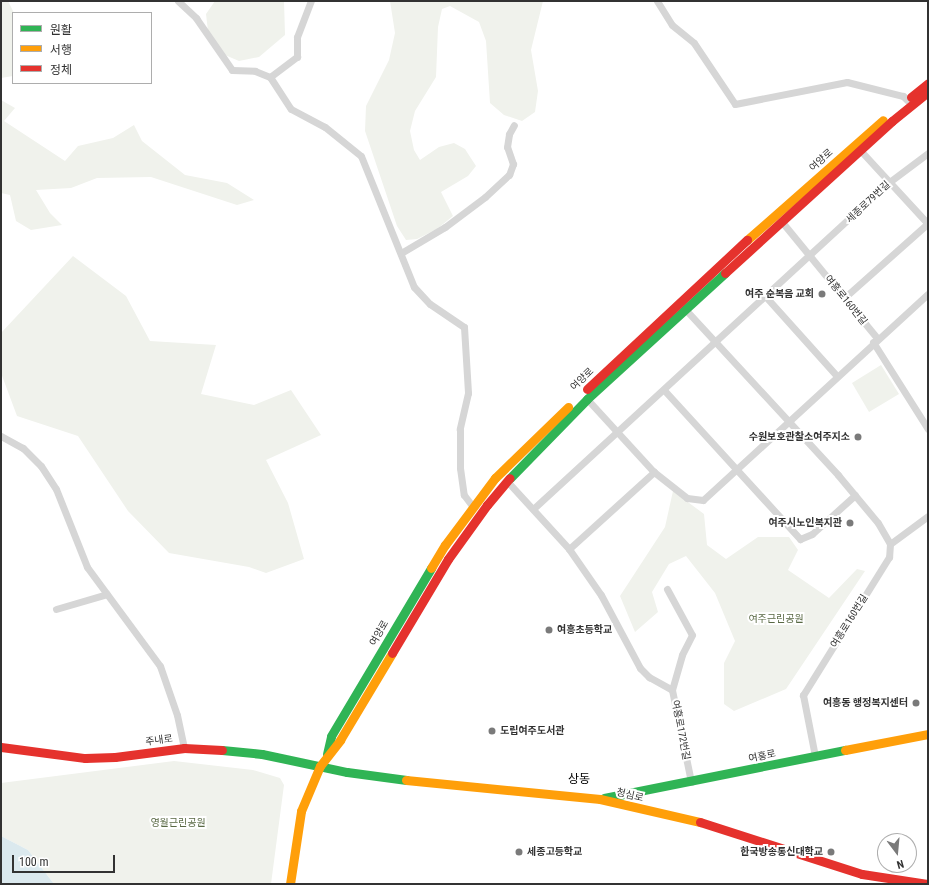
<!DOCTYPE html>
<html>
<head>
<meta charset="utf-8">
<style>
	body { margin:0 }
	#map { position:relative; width:929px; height:885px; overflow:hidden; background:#fff; font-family:"Roboto Condensed","Noto Sans KR",sans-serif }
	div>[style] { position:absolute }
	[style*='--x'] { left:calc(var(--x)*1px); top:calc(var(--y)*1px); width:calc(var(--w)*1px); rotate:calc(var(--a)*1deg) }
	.green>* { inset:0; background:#f0f2ec }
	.water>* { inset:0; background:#dbe9ee }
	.street>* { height:7px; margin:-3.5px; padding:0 3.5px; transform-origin:3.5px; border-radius:3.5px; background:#d6d6d6 }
	.fast>* { height:9px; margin:-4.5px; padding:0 4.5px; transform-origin:4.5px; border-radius:4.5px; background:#30b455 }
	.slow>* { height:9px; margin:-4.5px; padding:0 4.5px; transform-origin:4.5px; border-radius:4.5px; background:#ff9f0a }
	.jam>* { height:9px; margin:-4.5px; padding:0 4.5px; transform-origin:4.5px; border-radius:4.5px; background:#e5322d }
	.dots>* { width:11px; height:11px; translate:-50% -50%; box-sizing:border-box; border:2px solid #fff; border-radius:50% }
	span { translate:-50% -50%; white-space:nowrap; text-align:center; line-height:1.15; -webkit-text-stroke:4px #fff; paint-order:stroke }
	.street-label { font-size:10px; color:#323232 }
	.poi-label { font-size:10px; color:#323232; font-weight:700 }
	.right { translate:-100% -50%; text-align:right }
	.left { translate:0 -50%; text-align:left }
	.park-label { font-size:10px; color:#596944 }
	.quarter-label { font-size:12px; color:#000 }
	.frame { position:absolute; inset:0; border:2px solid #323232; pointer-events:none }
	.legend { position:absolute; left:12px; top:12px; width:140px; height:72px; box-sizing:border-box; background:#fff; border:1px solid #adadad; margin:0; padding:5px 7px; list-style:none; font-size:12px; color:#323232 }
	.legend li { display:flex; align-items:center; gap:8px; height:20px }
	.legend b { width:20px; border:1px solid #adadad }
	.north { position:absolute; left:877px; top:833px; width:40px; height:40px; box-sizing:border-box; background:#fff; border:1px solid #adadad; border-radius:50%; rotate:164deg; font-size:11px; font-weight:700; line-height:16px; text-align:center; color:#323232 }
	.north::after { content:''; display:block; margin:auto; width:14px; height:18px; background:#7a7a7a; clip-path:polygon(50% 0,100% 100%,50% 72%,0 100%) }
	.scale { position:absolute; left:12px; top:855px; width:103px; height:18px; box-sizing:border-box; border:2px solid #323232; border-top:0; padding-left:5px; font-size:12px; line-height:14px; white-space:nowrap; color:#323232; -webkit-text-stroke:3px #fff; paint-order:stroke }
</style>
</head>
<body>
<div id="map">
	<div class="green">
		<i style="clip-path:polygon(1px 1px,8px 1px,14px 13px,13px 76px,1px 78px)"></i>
		<i style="clip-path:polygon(215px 1px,284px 1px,285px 35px,259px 57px,239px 61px,225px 55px,208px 31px,206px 14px)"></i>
		<i style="clip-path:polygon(390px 1px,543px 1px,531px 50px,538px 91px,535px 112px,522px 121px,504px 115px,490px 103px,486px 41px,479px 22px,450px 6px,442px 9px,438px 27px,436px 77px,415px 111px,410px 131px,414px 150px,420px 160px,439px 147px,454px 143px,465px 149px,476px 166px,468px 176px,441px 192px,453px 216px,437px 229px,417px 239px,406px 240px,397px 226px,365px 131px,366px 106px,389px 60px,395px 33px)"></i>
		<i style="clip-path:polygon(1px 100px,15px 108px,4px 121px,65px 161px,78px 146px,113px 138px,134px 125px,142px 141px,185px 175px,227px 183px,254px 200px,237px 205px,151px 177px,97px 178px,71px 188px,36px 190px,50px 213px,62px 225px,31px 230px,16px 221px,10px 195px,1px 193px)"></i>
		<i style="clip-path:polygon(73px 256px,126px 296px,150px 341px,216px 345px,201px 394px,254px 405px,291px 390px,321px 435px,266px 460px,288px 503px,304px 559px,266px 573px,249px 567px,169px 553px,128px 511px,78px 436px,17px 416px,1px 373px,1px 333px)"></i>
		<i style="clip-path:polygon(881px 365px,899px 394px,869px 412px,852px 383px)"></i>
		<i style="clip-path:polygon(673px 491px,704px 514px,707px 545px,726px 559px,758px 537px,789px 537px,798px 550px,788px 570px,829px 598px,857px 569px,865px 571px,786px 689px,734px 711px,724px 704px,724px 663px,735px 641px,715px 593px,686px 556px,669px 564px,652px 592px,658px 612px,635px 632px,620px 596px,665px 527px)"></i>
		<i style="clip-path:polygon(174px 761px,253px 770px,280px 778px,284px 785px,271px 884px,54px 884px,28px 850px,1px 836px,1px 783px)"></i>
	</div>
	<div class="water">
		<i style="clip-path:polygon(1px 836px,28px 850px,54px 884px,1px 884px)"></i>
	</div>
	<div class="street">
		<i style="--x:178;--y:1;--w:25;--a:43"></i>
		<i style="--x:196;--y:18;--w:63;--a:55.3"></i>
		<i style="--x:232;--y:70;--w:23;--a:2"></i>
		<i style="--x:255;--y:71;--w:16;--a:22"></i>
		<i style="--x:270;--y:77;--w:38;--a:57"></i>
		<i style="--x:291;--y:109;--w:38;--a:28"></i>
		<i style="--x:325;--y:127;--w:46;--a:38.9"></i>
		<i style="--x:361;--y:156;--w:141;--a:68"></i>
		<i style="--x:414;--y:287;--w:23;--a:47"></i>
		<i style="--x:430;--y:304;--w:41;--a:34.1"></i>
		<i style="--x:464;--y:327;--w:66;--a:86.5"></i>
		<i style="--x:468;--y:393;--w:37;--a:103"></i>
		<i style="--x:460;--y:429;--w:39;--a:90"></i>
		<i style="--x:460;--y:468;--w:27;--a:82"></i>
		<i style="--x:464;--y:495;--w:15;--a:53"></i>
		<i style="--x:657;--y:1;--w:28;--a:58"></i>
		<i style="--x:672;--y:25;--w:28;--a:39"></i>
		<i style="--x:694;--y:43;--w:73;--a:56.1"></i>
		<i style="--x:735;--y:104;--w:114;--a:-11.1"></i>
		<i style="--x:847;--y:82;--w:58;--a:14"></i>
		<i style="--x:903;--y:96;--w:6;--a:45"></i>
		<i style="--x:270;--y:77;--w:34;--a:-37"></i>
		<i style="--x:297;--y:57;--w:20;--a:-90"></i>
		<i style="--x:297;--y:37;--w:39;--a:-69"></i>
		<i style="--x:860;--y:150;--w:100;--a:47.4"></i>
		<i style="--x:782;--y:222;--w:150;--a:50.7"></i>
		<i style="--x:401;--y:253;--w:51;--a:-30.6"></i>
		<i style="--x:445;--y:227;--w:50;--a:-36.9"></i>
		<i style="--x:485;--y:197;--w:33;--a:-43"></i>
		<i style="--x:509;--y:175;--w:12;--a:-70"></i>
		<i style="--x:513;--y:164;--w:18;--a:-109"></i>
		<i style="--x:507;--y:147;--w:13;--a:-81"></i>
		<i style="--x:509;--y:134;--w:10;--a:-61"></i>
		<i style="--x:766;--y:297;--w:106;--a:48.1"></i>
		<i style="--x:844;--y:298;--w:111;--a:-41.7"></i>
		<i style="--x:685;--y:309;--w:226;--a:47.3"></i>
		<i style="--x:838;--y:475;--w:62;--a:50.2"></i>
		<i style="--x:878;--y:523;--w:24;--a:60"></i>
		<i style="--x:890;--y:544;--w:13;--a:94"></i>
		<i style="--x:889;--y:557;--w:163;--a:121.9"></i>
		<i style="--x:803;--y:695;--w:62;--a:78.9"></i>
		<i style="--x:873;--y:342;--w:103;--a:57.7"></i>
		<i style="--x:664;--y:390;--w:202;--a:47.6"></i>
		<i style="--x:800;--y:539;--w:13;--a:-23"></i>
		<i style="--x:812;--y:534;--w:58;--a:-42.2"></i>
		<i style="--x:587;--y:399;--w:99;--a:47.5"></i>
		<i style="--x:654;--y:472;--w:42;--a:38.2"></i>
		<i style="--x:687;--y:498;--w:16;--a:7"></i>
		<i style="--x:703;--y:500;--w:305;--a:-42.5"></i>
		<i style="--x:1;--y:436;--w:25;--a:29"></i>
		<i style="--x:23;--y:448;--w:25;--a:45"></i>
		<i style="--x:41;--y:466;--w:27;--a:57"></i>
		<i style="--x:56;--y:489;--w:84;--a:68.3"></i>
		<i style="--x:87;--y:567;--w:123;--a:53.6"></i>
		<i style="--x:160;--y:666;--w:52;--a:70.9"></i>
		<i style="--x:177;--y:715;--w:34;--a:78"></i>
		<i style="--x:507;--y:481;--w:92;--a:47.6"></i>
		<i style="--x:569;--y:549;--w:56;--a:55.2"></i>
		<i style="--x:601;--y:595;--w:83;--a:61.9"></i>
		<i style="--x:640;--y:668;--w:13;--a:45"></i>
		<i style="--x:649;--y:677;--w:26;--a:29"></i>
		<i style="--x:672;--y:690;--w:94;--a:78.3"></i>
		<i style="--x:533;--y:509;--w:482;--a:-42.6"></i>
		<i style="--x:888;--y:183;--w:50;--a:-36.9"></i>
		<i style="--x:890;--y:544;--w:47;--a:-36.4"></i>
		<i style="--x:569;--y:549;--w:115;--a:-42.2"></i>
		<i style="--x:667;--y:589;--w:52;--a:61.5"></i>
		<i style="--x:692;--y:635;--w:22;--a:117"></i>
		<i style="--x:682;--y:655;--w:36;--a:106"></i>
		<i style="--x:56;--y:609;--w:53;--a:-16.4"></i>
	</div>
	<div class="fast">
		<i style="--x:510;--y:478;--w:110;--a:-45.7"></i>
		<i style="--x:587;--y:399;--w:187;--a:-42.4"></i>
		<i style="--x:222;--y:750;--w:40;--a:5.7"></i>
		<i style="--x:262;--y:754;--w:87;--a:12"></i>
		<i style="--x:347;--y:772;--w:60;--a:7.7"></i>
		<i style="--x:327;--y:754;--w:18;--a:-77"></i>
		<i style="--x:331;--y:736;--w:196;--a:-59.2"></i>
		<i style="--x:604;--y:798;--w:246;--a:-11.3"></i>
	</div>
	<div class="slow">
		<i style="--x:747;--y:240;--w:181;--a:-41.4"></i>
		<i style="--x:431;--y:568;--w:27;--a:-59"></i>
		<i style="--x:445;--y:545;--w:84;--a:-53.3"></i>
		<i style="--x:495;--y:478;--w:102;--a:-44.2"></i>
		<i style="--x:845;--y:750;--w:85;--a:-10.9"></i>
		<i style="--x:406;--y:780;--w:195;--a:5.6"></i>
		<i style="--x:600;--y:799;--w:103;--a:13"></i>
		<i style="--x:290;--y:884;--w:74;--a:-81.4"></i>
		<i style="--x:301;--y:811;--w:49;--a:-67.1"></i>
		<i style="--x:320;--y:766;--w:33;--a:-52"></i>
		<i style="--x:340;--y:740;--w:101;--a:-59.1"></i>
	</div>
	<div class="jam">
		<i style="--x:911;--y:97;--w:22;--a:-39"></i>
		<i style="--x:725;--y:273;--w:226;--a:-42.3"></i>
		<i style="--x:892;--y:121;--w:46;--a:-38.9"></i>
		<i style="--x:587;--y:389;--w:219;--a:-43"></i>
		<i style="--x:392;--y:653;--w:109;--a:-59.2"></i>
		<i style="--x:448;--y:559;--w:67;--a:-54.2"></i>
		<i style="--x:487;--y:505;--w:35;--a:-50"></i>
		<i style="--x:1;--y:747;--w:85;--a:7.5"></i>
		<i style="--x:85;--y:758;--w:30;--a:-2"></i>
		<i style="--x:115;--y:757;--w:70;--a:-7.4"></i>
		<i style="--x:184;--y:748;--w:38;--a:3"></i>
		<i style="--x:700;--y:822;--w:170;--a:17.8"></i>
		<i style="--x:862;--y:874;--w:66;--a:8.7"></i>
	</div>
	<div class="dots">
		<i style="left:822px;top:294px;background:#7a7a7a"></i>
		<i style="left:858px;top:437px;background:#7a7a7a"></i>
		<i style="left:850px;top:523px;background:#7a7a7a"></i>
		<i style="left:549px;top:630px;background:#7a7a7a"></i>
		<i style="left:916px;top:703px;background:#7a7a7a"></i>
		<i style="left:492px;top:731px;background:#7a7a7a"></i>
		<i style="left:519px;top:852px;background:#7a7a7a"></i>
		<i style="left:831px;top:852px;background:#7a7a7a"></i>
	</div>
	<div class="street-label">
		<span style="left:821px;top:160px;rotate:-42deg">여양로</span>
		<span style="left:868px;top:202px;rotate:-43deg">세종로79번길</span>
		<span style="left:846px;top:300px;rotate:51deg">여흥로160번길</span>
		<span style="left:582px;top:379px;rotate:-44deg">여양로</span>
		<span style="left:849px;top:621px;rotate:-58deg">여흥로160번길</span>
		<span style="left:379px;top:633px;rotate:-60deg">여양로</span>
		<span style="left:681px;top:730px;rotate:79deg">여흥로172번길</span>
		<span style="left:159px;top:740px;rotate:-7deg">주내로</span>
		<span style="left:762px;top:756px;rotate:-12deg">여흥로</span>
		<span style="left:630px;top:795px;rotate:13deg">청심로</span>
	</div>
	<div class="poi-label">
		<span class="right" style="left:814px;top:294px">여주 순복음 교회</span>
		<span class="right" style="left:850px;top:437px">수원보호관찰소여주지소</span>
		<span class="right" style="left:842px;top:523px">여주시노인복지관</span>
		<span class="left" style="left:557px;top:630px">여흥초등학교</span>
		<span class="right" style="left:908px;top:703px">여흥동 행정복지센터</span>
		<span class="left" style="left:500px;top:731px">도립여주도서관</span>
		<span class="left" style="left:527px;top:852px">세종고등학교</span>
		<span class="right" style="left:823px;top:852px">한국방송통신대학교</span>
	</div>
	<div class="park-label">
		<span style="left:776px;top:619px">여주근린공원</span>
		<span style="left:178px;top:823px">영월근린공원</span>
	</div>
	<div class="quarter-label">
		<span style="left:579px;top:780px">상동</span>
	</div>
	<div class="frame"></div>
	<ul class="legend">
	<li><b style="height:5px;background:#30b455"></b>원활</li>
	<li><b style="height:5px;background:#ff9f0a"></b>서행</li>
	<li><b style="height:5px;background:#e5322d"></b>정체</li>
	</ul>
	<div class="north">N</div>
	<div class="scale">100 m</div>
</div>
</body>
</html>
